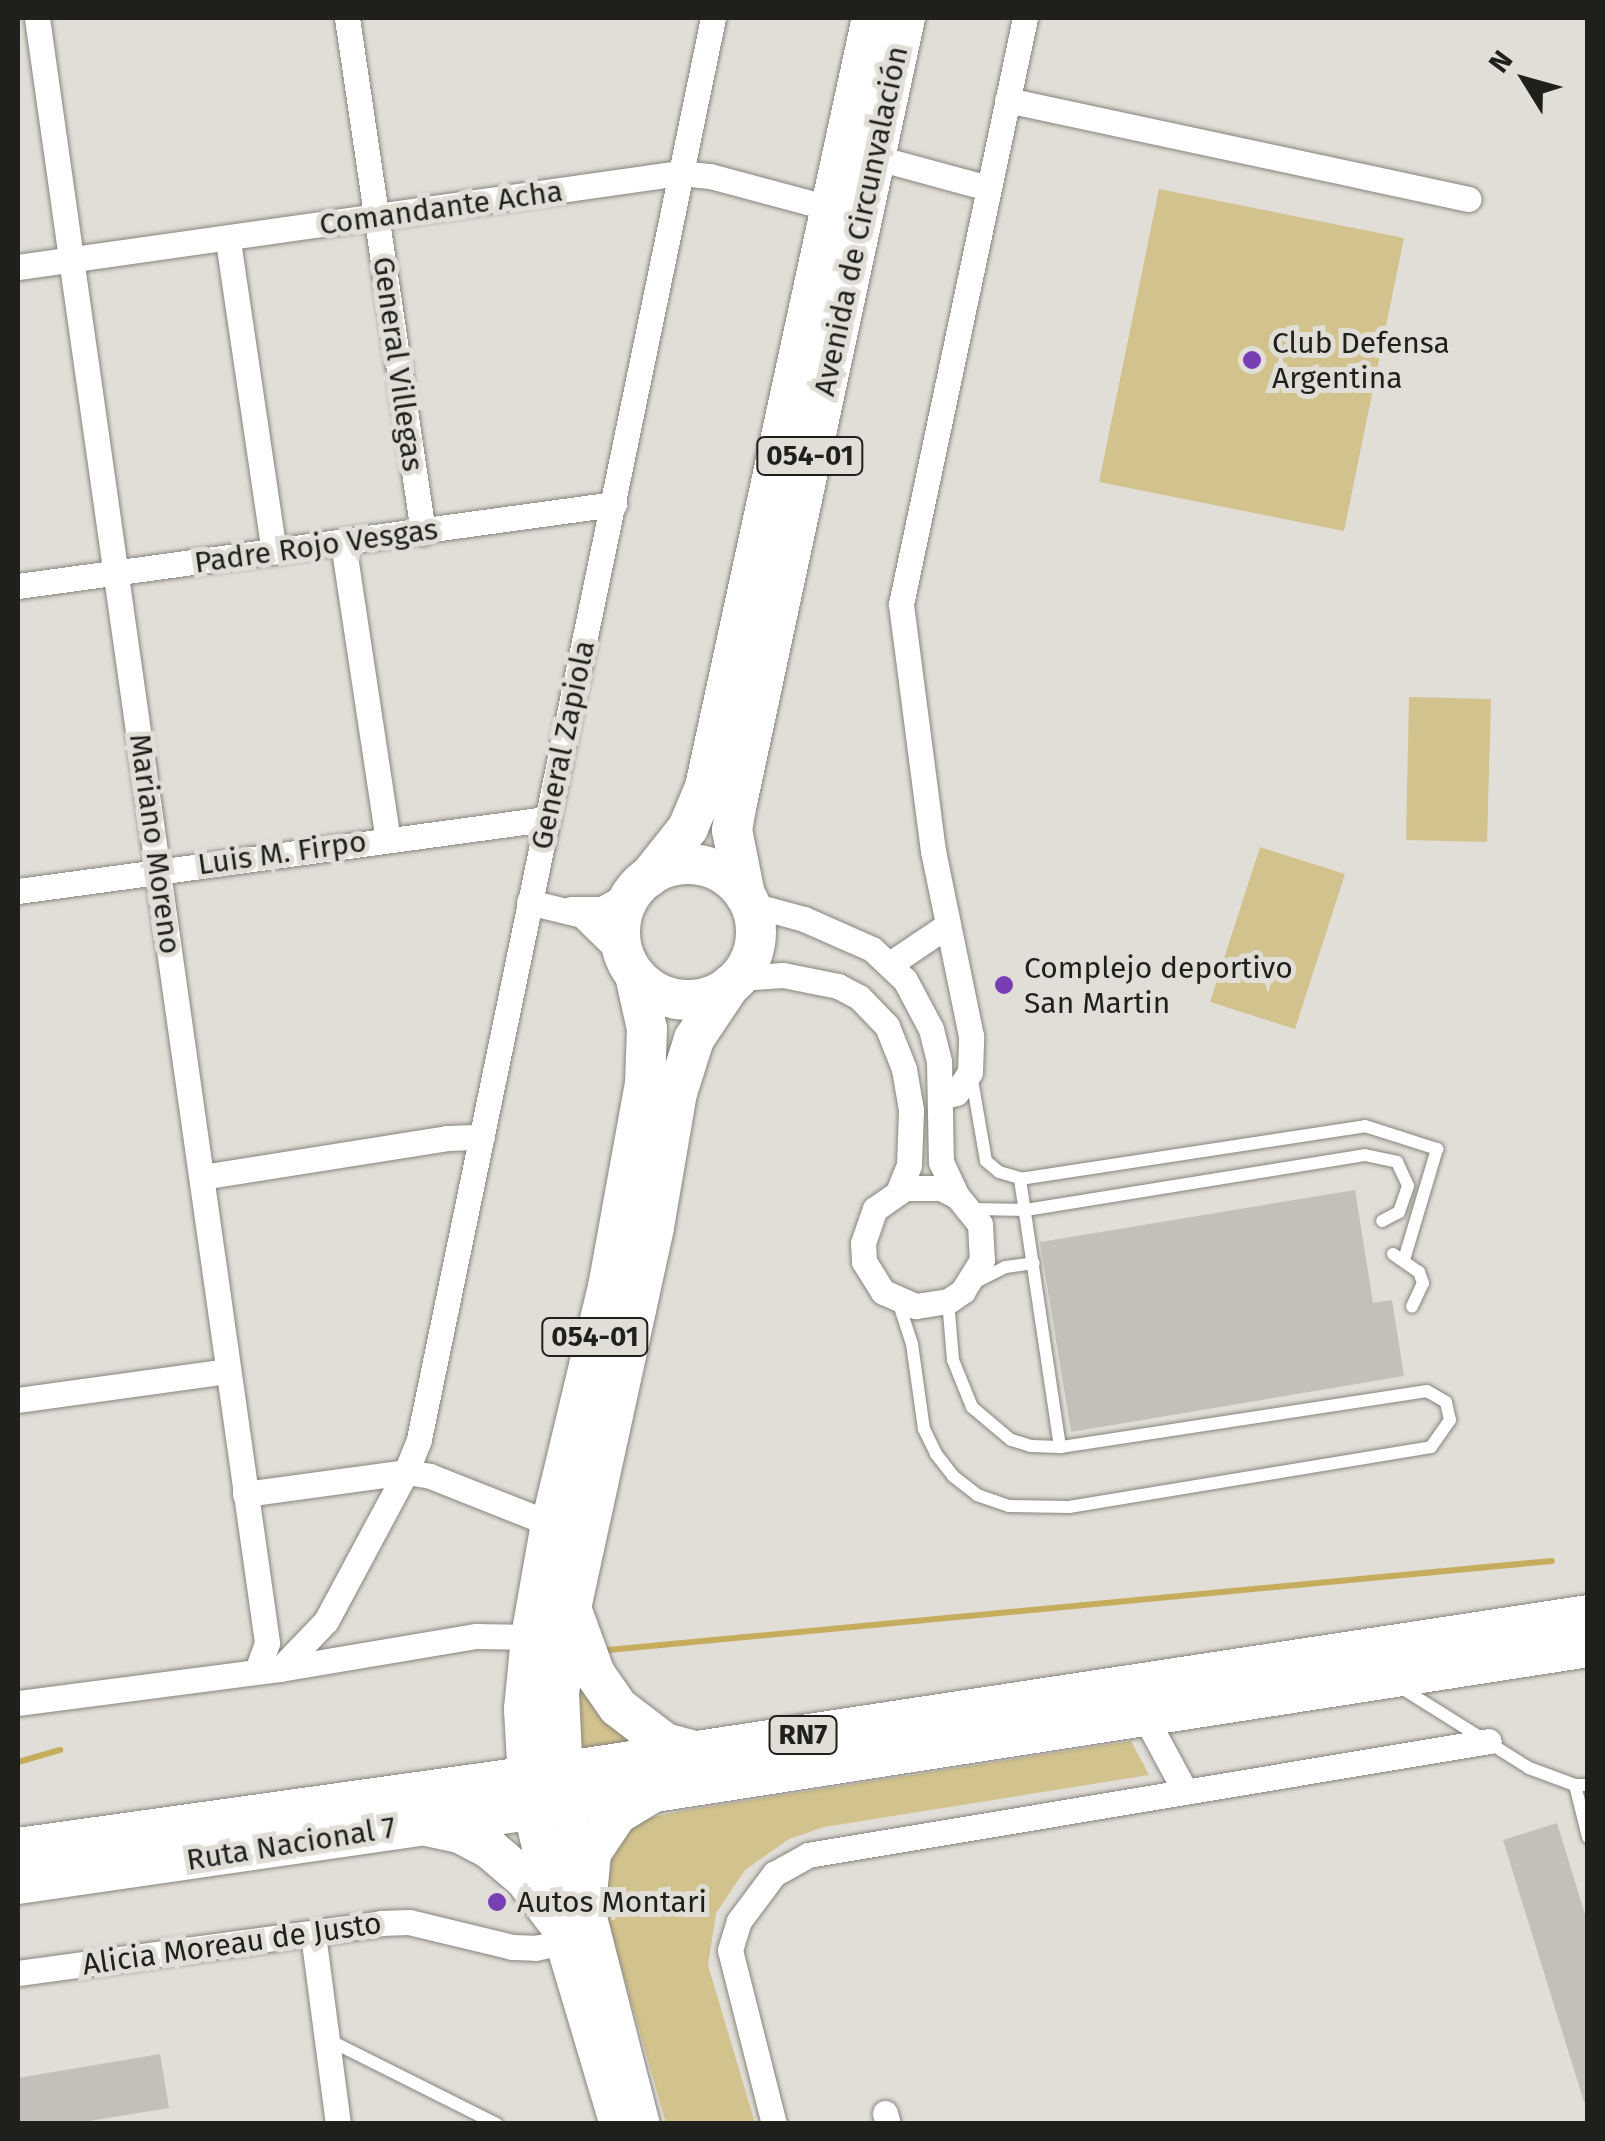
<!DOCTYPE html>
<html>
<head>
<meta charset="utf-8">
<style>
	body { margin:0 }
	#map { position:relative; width:1605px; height:2141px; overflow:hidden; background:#e0ded7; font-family:"Fira Sans",sans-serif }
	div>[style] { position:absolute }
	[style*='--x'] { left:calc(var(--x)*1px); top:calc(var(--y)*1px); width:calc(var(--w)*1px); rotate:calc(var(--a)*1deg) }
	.green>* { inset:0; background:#d2c28d }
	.stream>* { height:6px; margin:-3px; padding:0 3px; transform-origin:3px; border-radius:3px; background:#c6ad5e }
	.building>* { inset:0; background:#c2c0b9 }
	.roads { filter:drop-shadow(0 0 2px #87847e) drop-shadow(0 0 2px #87847e) }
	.service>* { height:12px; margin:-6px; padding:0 6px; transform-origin:6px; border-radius:6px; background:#fff }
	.minor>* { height:25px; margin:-12.5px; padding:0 12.5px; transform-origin:12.5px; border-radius:12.5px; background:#fff }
	.secondary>* { height:35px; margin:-17.5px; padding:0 17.5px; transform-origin:17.5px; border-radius:17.5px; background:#fff }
	.trunk>* { height:40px; margin:-20px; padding:0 20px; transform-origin:20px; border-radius:20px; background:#fff }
	.trunk>.ring { margin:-20px; padding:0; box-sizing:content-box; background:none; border:40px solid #fff; border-radius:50% }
	.dots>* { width:28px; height:28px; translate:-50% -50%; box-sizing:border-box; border:5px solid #e0ded7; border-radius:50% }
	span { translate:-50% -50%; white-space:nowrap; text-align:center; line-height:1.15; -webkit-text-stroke:10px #e0ded7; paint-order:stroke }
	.shield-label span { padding:2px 8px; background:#e0ded7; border:2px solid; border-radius:8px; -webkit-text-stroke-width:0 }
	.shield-label { font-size:28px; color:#1f1f1c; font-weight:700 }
	.street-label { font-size:30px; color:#1f1f1c }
	.poi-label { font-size:30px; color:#1f1f1c }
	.left { translate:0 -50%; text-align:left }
	.frame { position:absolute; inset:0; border:20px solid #1f1f1c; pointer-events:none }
	.north { position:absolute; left:1475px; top:30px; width:100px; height:100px; -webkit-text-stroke:8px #e0ded7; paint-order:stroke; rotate:307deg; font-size:28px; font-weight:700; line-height:40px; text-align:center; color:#1f1f1c }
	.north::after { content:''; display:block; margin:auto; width:35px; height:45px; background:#1f1f1c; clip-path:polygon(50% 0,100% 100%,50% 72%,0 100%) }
</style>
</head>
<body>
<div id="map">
	<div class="green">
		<i style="clip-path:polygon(1159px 189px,1404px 238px,1344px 531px,1099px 482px)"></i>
		<i style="clip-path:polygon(1409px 697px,1491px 699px,1487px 842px,1406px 840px)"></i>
		<i style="clip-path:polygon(1260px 847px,1345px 874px,1295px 1029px,1210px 1002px)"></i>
		<i style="clip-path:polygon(579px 1664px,644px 1749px,582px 1759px)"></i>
		<i style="clip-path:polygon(1131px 1741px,1149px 1775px,824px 1827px,789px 1839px,745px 1870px,716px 1913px,708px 1965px,755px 2123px,666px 2123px,604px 1907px,602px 1883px,614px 1850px,630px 1829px,649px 1818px,686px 1810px)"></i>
	</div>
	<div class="stream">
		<i style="--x:608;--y:1650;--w:948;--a:-5.39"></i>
		<i style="--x:18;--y:1762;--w:44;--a:-15.9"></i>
	</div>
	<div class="building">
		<i style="clip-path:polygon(1355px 1190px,1373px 1303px,1392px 1300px,1404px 1376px,1071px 1432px,1040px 1242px)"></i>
		<i style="clip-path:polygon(1557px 1823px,1588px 1924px,1588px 2102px,1584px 2102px,1503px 1840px)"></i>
		<i style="clip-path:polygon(160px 2054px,169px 2108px,71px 2124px,18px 2124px,18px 2078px)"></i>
	</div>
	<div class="roads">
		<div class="service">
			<i style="--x:971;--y:1074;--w:88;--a:80.2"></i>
			<i style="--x:986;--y:1161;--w:17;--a:40"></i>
			<i style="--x:999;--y:1172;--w:26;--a:16"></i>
			<i style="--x:975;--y:1209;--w:51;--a:1.1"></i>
			<i style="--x:1026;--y:1210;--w:343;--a:-9.2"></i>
			<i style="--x:1365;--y:1155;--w:33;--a:12"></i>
			<i style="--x:1397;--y:1162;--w:26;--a:65"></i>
			<i style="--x:1408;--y:1186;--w:28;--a:109"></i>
			<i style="--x:1399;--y:1212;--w:19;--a:152"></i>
			<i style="--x:1393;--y:1254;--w:32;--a:35"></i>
			<i style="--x:1419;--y:1272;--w:12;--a:70"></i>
			<i style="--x:1423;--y:1283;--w:26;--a:115"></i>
			<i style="--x:978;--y:1281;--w:31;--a:-27"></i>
			<i style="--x:1006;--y:1267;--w:28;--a:-8"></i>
			<i style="--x:898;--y:1301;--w:45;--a:72"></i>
			<i style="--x:912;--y:1344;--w:86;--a:82"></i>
			<i style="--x:924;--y:1429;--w:28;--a:64"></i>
			<i style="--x:936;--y:1454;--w:28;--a:52"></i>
			<i style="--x:953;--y:1476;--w:31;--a:38"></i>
			<i style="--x:977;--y:1495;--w:34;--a:19"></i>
			<i style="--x:1009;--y:1506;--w:60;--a:1"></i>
			<i style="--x:1069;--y:1507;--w:367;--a:-9.4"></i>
			<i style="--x:1431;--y:1447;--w:33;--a:-55"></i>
			<i style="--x:1450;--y:1420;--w:18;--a:-103"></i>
			<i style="--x:1446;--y:1402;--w:22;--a:-150"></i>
			<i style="--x:1427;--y:1391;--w:371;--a:171.3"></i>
			<i style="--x:1060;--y:1447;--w:29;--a:-178"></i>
			<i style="--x:1031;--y:1446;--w:21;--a:-163"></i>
			<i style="--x:1011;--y:1440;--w:51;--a:-139.8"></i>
			<i style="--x:972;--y:1407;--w:51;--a:-112"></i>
			<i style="--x:953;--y:1360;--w:59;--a:-94.8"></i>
			<i style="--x:1060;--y:1447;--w:271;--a:-98.5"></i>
			<i style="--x:1020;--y:1179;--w:349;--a:-8.7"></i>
			<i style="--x:1365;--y:1126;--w:76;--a:17.7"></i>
			<i style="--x:1437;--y:1149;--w:116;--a:106.6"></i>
			<i style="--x:1400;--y:1687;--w:152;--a:32.1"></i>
			<i style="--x:1529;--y:1768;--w:49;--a:20.3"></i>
			<i style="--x:1575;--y:1785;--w:13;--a:0"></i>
			<i style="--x:1575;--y:1785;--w:54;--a:76"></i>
			<i style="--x:327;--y:2039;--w:190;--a:26.6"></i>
		</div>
		<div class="minor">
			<i style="--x:37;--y:18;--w:1641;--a:81.94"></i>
			<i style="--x:267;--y:1643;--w:29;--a:110"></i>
			<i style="--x:347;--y:18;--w:520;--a:81.59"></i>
			<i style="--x:1007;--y:100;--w:472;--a:12.1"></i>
			<i style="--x:863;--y:154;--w:130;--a:15.2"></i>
			<i style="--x:228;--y:241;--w:314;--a:81.6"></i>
			<i style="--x:18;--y:267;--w:669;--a:-8.08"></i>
			<i style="--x:680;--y:173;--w:30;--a:6"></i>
			<i style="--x:710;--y:176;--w:136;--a:15"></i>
			<i style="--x:343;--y:543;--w:299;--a:81.4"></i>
			<i style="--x:18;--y:586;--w:602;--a:-7.83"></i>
			<i style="--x:18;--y:891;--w:533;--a:-7.77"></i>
			<i style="--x:529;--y:902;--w:55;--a:13.8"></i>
			<i style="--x:582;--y:915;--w:59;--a:44.3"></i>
			<i style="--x:749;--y:904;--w:57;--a:15.3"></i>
			<i style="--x:804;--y:919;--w:74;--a:23.8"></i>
			<i style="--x:872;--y:949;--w:45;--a:43.2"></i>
			<i style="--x:905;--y:980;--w:55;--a:62"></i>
			<i style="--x:931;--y:1029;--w:33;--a:76"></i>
			<i style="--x:939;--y:1061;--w:101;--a:88.9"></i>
			<i style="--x:941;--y:1162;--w:38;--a:65"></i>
			<i style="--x:957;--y:1196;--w:36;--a:51"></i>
			<i style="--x:980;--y:1224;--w:36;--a:87"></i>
			<i style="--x:982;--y:1260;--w:36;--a:122"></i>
			<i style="--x:963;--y:1291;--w:18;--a:146"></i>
			<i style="--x:948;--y:1301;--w:33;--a:171"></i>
			<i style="--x:915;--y:1306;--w:35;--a:-156"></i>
			<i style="--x:883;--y:1292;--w:36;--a:-122"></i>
			<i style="--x:864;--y:1261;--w:18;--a:-93"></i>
			<i style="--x:863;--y:1243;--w:36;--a:-71"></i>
			<i style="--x:875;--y:1209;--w:37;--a:-35"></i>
			<i style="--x:905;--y:1188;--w:36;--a:0"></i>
			<i style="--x:941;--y:1188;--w:18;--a:27"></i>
			<i style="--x:571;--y:909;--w:31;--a:0"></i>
			<i style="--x:602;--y:909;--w:35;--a:-29"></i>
			<i style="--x:890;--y:964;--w:70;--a:-33.9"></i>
			<i style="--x:738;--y:978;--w:45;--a:-3.8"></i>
			<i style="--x:783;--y:975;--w:56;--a:11.3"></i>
			<i style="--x:838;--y:986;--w:24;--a:28"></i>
			<i style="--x:859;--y:997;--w:40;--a:46"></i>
			<i style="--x:887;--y:1026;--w:46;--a:68.4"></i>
			<i style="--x:904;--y:1069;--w:42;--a:80.3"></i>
			<i style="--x:911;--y:1110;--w:55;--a:92.1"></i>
			<i style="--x:909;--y:1165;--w:29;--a:112"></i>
			<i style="--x:941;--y:1097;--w:16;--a:-15"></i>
			<i style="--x:956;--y:1093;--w:25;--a:-56"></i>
			<i style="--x:970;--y:1072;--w:36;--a:-88"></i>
			<i style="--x:971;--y:1036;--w:189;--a:-101.6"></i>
			<i style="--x:933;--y:851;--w:249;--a:-97.4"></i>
			<i style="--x:901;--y:604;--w:599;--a:-78.05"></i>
			<i style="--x:202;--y:1177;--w:248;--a:-9"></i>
			<i style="--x:447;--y:1138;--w:35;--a:-2"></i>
			<i style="--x:18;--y:1400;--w:211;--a:-7.9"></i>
			<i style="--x:245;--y:1494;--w:162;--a:-7.8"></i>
			<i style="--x:406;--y:1472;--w:24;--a:9"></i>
			<i style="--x:430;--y:1476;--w:130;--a:21.6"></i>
			<i style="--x:280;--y:1669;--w:199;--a:-9.6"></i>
			<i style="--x:476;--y:1636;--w:55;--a:1"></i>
			<i style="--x:18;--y:1703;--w:264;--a:-7.4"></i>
			<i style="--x:280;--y:1669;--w:66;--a:-46.2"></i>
			<i style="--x:326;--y:1621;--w:169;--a:-61.8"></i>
			<i style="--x:406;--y:1472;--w:35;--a:-68"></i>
			<i style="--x:419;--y:1439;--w:1451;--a:-78.31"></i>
			<i style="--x:1145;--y:1717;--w:82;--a:61.6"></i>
			<i style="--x:313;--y:1934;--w:192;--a:82.5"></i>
			<i style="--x:18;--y:1973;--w:366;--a:-7.8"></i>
			<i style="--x:381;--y:1923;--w:28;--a:-2"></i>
			<i style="--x:409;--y:1922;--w:106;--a:13.6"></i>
			<i style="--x:512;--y:1947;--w:23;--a:2"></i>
			<i style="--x:535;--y:1948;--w:30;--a:-12"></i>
			<i style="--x:885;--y:2113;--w:11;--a:75"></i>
			<i style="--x:774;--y:2124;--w:179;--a:-104.2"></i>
			<i style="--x:730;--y:1950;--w:30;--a:-73"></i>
			<i style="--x:739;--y:1921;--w:59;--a:-53.3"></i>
			<i style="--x:774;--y:1874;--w:39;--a:-29"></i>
			<i style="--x:808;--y:1855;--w:690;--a:-9.5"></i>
		</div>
		<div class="secondary">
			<i style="--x:565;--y:1803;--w:104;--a:78.4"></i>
			<i style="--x:586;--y:1905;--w:226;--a:75.7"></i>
			<i style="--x:530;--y:1808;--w:115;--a:76.9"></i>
			<i style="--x:556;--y:1920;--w:213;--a:73.4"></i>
		</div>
		<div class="trunk">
			<i class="ring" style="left:620px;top:864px;width:96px;height:96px"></i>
			<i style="--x:649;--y:877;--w:63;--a:-51.5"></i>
			<i style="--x:688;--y:828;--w:44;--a:-67.5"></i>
			<i style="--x:705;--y:787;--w:787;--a:-77.75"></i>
			<i style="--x:745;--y:895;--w:66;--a:-101.3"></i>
			<i style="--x:732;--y:830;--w:27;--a:-80"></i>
			<i style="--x:737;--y:803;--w:803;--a:-77.92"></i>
			<i style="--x:571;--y:1608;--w:70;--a:70"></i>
			<i style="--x:595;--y:1674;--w:40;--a:55.1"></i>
			<i style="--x:618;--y:1707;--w:59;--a:37.5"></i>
			<i style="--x:665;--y:1743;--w:31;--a:15"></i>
			<i style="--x:529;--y:1799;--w:90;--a:-93.2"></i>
			<i style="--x:524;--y:1709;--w:72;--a:-84.4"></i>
			<i style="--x:531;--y:1637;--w:115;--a:-80"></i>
			<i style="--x:551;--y:1524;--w:244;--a:-76.5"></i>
			<i style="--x:608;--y:1287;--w:207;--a:-79.7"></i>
			<i style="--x:645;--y:1083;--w:54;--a:-87.9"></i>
			<i style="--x:647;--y:1029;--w:55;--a:-102.5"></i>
			<i style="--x:564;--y:1799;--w:106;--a:-92.7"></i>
			<i style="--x:559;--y:1693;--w:86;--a:-82"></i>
			<i style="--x:571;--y:1608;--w:390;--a:-77.7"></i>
			<i style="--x:654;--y:1227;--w:136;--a:-80.3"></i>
			<i style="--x:677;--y:1093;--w:57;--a:-72.5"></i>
			<i style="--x:694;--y:1039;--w:65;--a:-56.3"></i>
			<i style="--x:431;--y:1827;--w:30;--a:12"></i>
			<i style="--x:460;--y:1833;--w:34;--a:28"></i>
			<i style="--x:490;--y:1849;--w:46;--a:40.6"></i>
			<i style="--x:525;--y:1879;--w:51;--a:52.9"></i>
			<i style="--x:18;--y:1848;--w:547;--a:-7.98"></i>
			<i style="--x:560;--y:1772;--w:1040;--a:-8.68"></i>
			<i style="--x:18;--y:1884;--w:644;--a:-8.22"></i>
			<i style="--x:655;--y:1792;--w:944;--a:-8.83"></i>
			<i style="--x:586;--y:1905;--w:52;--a:-84.5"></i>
			<i style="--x:591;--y:1853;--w:47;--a:-56.3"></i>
			<i style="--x:617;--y:1814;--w:41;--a:-31"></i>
		</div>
	</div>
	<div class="dots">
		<i style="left:1252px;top:360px;background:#783fb5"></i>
		<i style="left:1004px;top:985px;background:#783fb5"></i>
		<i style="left:497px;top:1902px;background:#783fb5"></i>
	</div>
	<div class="shield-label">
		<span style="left:810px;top:456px">054-01</span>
		<span style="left:595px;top:1337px">054-01</span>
		<span style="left:803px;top:1735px">RN7</span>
	</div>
	<div class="street-label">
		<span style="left:441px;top:208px;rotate:-8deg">Comandante Acha</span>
		<span style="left:861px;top:221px;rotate:-78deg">Avenida de Circunvalación</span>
		<span style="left:398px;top:364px;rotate:82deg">General Villegas</span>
		<span style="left:316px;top:546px;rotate:-8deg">Padre Rojo Vesgas</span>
		<span style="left:563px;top:745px;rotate:-78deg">General Zapiola</span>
		<span style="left:155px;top:844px;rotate:82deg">Mariano Moreno</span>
		<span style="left:282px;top:853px;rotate:-8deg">Luis M. Firpo</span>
		<span style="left:291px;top:1844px;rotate:-9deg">Ruta Nacional 7</span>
		<span style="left:232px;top:1944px;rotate:-8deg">Alicia Moreau de Justo</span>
	</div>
	<div class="poi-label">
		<span class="left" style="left:1272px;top:360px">Club Defensa<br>Argentina</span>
		<span class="left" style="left:1024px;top:985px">Complejo deportivo<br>San Martin</span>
		<span class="left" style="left:517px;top:1902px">Autos Montari</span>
	</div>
	<div class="frame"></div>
	<div class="north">N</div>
</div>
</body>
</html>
